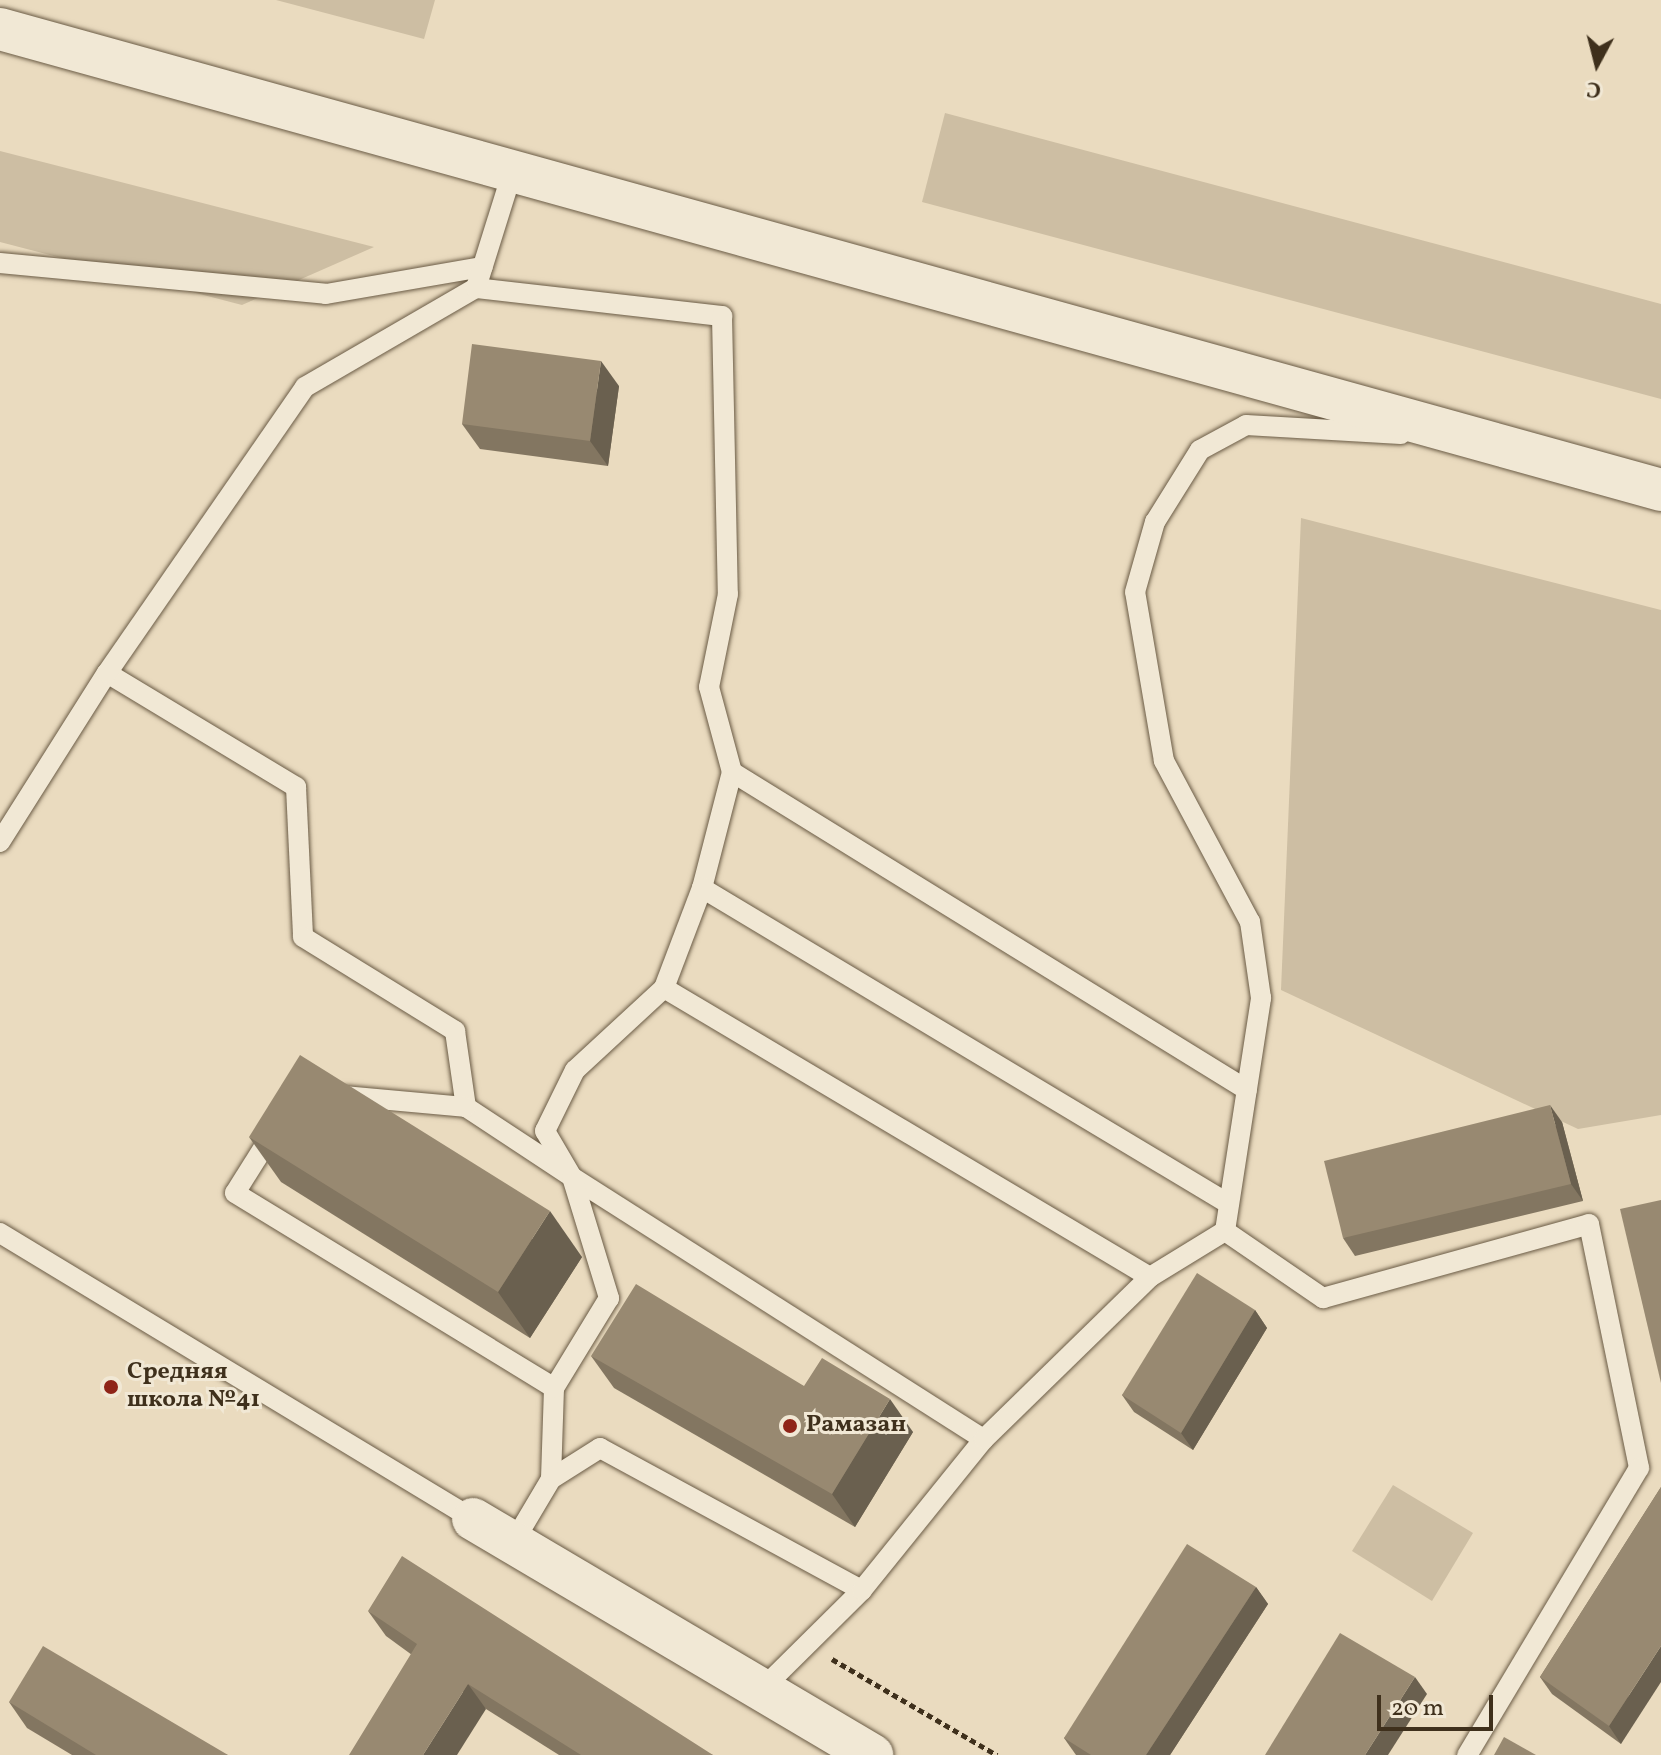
<!DOCTYPE html>
<html>
<head>
<meta charset="utf-8">
<style>
	body { margin:0 }
	#map { position:relative; width:1661px; height:1755px; overflow:hidden; background:#eadbbf; font-family:Vollkorn,serif }
	div>[style] { position:absolute }
	[style*='--x'] { left:calc(var(--x)*1px); top:calc(var(--y)*1px); width:calc(var(--w)*1px); rotate:calc(var(--a)*1deg) }
	.green>* { inset:0; background:#cdbea3 }
	.path>* { height:5px; margin-top:-2.5px; transform-origin:0; background:repeating-linear-gradient(90deg,#3f301c 0 6px,transparent 0 10px) }
	.roads { filter:drop-shadow(0 0 2px #6a5b45) drop-shadow(0 0 2px #6a5b45) }
	.service>* { height:20px; margin:-10px; padding:0 10px; transform-origin:10px; border-radius:10px; background:#f1e8d5 }
	.minor>* { height:42px; margin:-21px; padding:0 21px; transform-origin:21px; border-radius:21px; background:#f1e8d5 }
	.wall>* { inset:0; background:#837661 }
	.shaded-wall>* { inset:0; background:#6a604f }
	.building>* { inset:0; background:#988971 }
	.dots>* { width:22px; height:22px; translate:-50% -50%; box-sizing:border-box; border:4px solid #f1e8d5; border-radius:50% }
	span { translate:-50% -50%; white-space:nowrap; text-align:center; line-height:1.15; -webkit-text-stroke:6px #f1e8d5; paint-order:stroke }
	.poi-label { font-size:24px; color:#3f301c; font-weight:700 }
	.left { translate:0 -50%; text-align:left }
	.north { position:absolute; left:1557px; top:24px; width:80px; height:80px; -webkit-text-stroke:6px #f1e8d5; paint-order:stroke; rotate:187deg; font-size:22px; font-weight:700; line-height:32px; text-align:center; color:#3f301c }
	.north::after { content:''; display:block; margin:auto; width:28px; height:36px; background:#3f301c; clip-path:polygon(50% 0,100% 100%,50% 72%,0 100%) }
	.scale { position:absolute; left:1377px; top:1695px; width:116px; height:36px; box-sizing:border-box; border:4px solid #3f301c; border-top:0; padding-left:10px; font-size:24px; line-height:28px; white-space:nowrap; color:#3f301c; -webkit-text-stroke:6px #f1e8d5; paint-order:stroke }
</style>
</head>
<body>
<div id="map">
	<div class="green">
		<i style="clip-path:polygon(276px 0,435px 0,424px 39px)"></i>
		<i style="clip-path:polygon(945px 113px,1661px 304px,1661px 399px,922px 202px)"></i>
		<i style="clip-path:polygon(0 151px,374px 247px,242px 305px,0 242px)"></i>
		<i style="clip-path:polygon(1301px 518px,1661px 610px,1661px 1115px,1578px 1129px,1281px 990px)"></i>
		<i style="clip-path:polygon(1393px 1485px,1473px 1533px,1432px 1601px,1352px 1551px)"></i>
	</div>
	<div class="path">
		<i style="--x:832;--y:1659;--w:191;--a:30.2"></i>
	</div>
	<div class="roads">
		<div class="service">
			<i style="--x:0;--y:263;--w:327;--a:5.4"></i>
			<i style="--x:326;--y:294;--w:159;--a:-9.8"></i>
			<i style="--x:476;--y:288;--w:248;--a:6.5"></i>
			<i style="--x:722;--y:316;--w:278;--a:88.8"></i>
			<i style="--x:728;--y:594;--w:95;--a:101.5"></i>
			<i style="--x:709;--y:687;--w:88;--a:74.9"></i>
			<i style="--x:732;--y:772;--w:120;--a:104.5"></i>
			<i style="--x:702;--y:888;--w:107;--a:110.8"></i>
			<i style="--x:664;--y:988;--w:121;--a:137.3"></i>
			<i style="--x:575;--y:1070;--w:68;--a:116.2"></i>
			<i style="--x:545;--y:1131;--w:53;--a:59.6"></i>
			<i style="--x:572;--y:1177;--w:488;--a:32.5"></i>
			<i style="--x:107;--y:673;--w:221;--a:31.1"></i>
			<i style="--x:296;--y:787;--w:150;--a:87.3"></i>
			<i style="--x:303;--y:937;--w:179;--a:31.7"></i>
			<i style="--x:455;--y:1031;--w:77;--a:81.8"></i>
			<i style="--x:466;--y:1107;--w:127;--a:33.4"></i>
			<i style="--x:572;--y:1177;--w:127;--a:73"></i>
			<i style="--x:609;--y:1298;--w:105;--a:121.4"></i>
			<i style="--x:554;--y:1388;--w:91;--a:91.9"></i>
			<i style="--x:732;--y:772;--w:605;--a:31.69"></i>
			<i style="--x:0;--y:842;--w:200;--a:-57.7"></i>
			<i style="--x:107;--y:673;--w:348;--a:-55.3"></i>
			<i style="--x:305;--y:387;--w:198;--a:-30.1"></i>
			<i style="--x:476;--y:288;--w:124;--a:-72.6"></i>
			<i style="--x:702;--y:888;--w:614;--a:30.95"></i>
			<i style="--x:664;--y:988;--w:565;--a:30.74"></i>
			<i style="--x:345;--y:1096;--w:121;--a:5.2"></i>
			<i style="--x:274;--y:1131;--w:73;--a:122.2"></i>
			<i style="--x:235;--y:1193;--w:374;--a:31.4"></i>
			<i style="--x:1225;--y:1231;--w:236;--a:-81.2"></i>
			<i style="--x:1261;--y:998;--w:77;--a:-98.2"></i>
			<i style="--x:1250;--y:922;--w:183;--a:-118.1"></i>
			<i style="--x:1164;--y:761;--w:171;--a:-99.7"></i>
			<i style="--x:1135;--y:592;--w:73;--a:-74.1"></i>
			<i style="--x:1155;--y:522;--w:85;--a:-58"></i>
			<i style="--x:1200;--y:450;--w:52;--a:-28.5"></i>
			<i style="--x:1246;--y:425;--w:155;--a:3.3"></i>
			<i style="--x:0;--y:1233;--w:553;--a:31.16"></i>
			<i style="--x:513;--y:1543;--w:74;--a:-59.3"></i>
			<i style="--x:551;--y:1479;--w:58;--a:-32.3"></i>
			<i style="--x:600;--y:1448;--w:298;--a:28.5"></i>
			<i style="--x:761;--y:1690;--w:142;--a:-44.7"></i>
			<i style="--x:862;--y:1590;--w:194;--a:-51.1"></i>
			<i style="--x:984;--y:1439;--w:232;--a:-44.3"></i>
			<i style="--x:1150;--y:1277;--w:88;--a:-31.5"></i>
			<i style="--x:1225;--y:1231;--w:119;--a:34.4"></i>
			<i style="--x:1323;--y:1298;--w:276;--a:-15.5"></i>
			<i style="--x:1589;--y:1224;--w:249;--a:78.4"></i>
			<i style="--x:1639;--y:1468;--w:335;--a:120.9"></i>
		</div>
		<div class="minor">
			<i style="--x:0;--y:29;--w:1724;--a:15.51"></i>
			<i style="--x:473;--y:1519;--w:464;--a:30.6"></i>
		</div>
	</div>
	<div class="wall">
		<i style="clip-path:polygon(619px 386px,608px 466px,480px 449px,462px 424px)"></i>
		<i style="clip-path:polygon(1562px 1122px,1583px 1201px,1355px 1256px,1343px 1238px)"></i>
		<i style="clip-path:polygon(249px 1137px,582px 1257px,530px 1338px,281px 1182px)"></i>
		<i style="clip-path:polygon(1255px 1310px,1267px 1328px,1193px 1450px,1134px 1412px,1122px 1395px)"></i>
		<i style="clip-path:polygon(591px 1356px,804px 1386px,913px 1432px,855px 1527px,614px 1388px)"></i>
		<i style="clip-path:polygon(1661px 1487px,1621px 1744px,1552px 1694px,1540px 1677px)"></i>
		<i style="clip-path:polygon(1256px 1587px,1268px 1604px,1170px 1755px,1076px 1755px,1064px 1738px)"></i>
		<i style="clip-path:polygon(368px 1611px,713px 1755px,559px 1755px,486px 1709px,386px 1636px)"></i>
		<i style="clip-path:polygon(9px 1702px,228px 1755px,72px 1755px,27px 1728px)"></i>
	</div>
	<div class="shaded-wall">
		<i style="clip-path:polygon(601px 361px,619px 386px,608px 466px,590px 441px)"></i>
		<i style="clip-path:polygon(1550px 1105px,1562px 1122px,1583px 1201px,1571px 1184px)"></i>
		<i style="clip-path:polygon(550px 1211px,582px 1257px,530px 1338px,498px 1292px)"></i>
		<i style="clip-path:polygon(1255px 1310px,1267px 1328px,1193px 1450px,1181px 1433px)"></i>
		<i style="clip-path:polygon(890px 1399px,913px 1432px,855px 1527px,832px 1494px)"></i>
		<i style="clip-path:polygon(1256px 1587px,1268px 1604px,1170px 1755px,1146px 1755px)"></i>
		<i style="clip-path:polygon(1661px 1646px,1661px 1682px,1621px 1744px,1609px 1726px)"></i>
		<i style="clip-path:polygon(1415px 1677px,1427px 1694px,1388px 1755px,1365px 1755px)"></i>
		<i style="clip-path:polygon(468px 1684px,486px 1709px,457px 1755px,423px 1755px)"></i>
	</div>
	<div class="building">
		<i style="clip-path:polygon(472px 344px,601px 361px,590px 441px,462px 424px)"></i>
		<i style="clip-path:polygon(300px 1055px,550px 1211px,498px 1292px,249px 1137px)"></i>
		<i style="clip-path:polygon(1550px 1105px,1571px 1184px,1343px 1238px,1324px 1161px)"></i>
		<i style="clip-path:polygon(1661px 1200px,1661px 1383px,1620px 1209px)"></i>
		<i style="clip-path:polygon(1197px 1273px,1255px 1310px,1181px 1433px,1122px 1395px)"></i>
		<i style="clip-path:polygon(636px 1284px,804px 1386px,822px 1358px,890px 1399px,832px 1494px,591px 1356px)"></i>
		<i style="clip-path:polygon(1661px 1487px,1661px 1646px,1609px 1726px,1540px 1677px)"></i>
		<i style="clip-path:polygon(1187px 1544px,1256px 1587px,1146px 1755px,1091px 1755px,1064px 1738px)"></i>
		<i style="clip-path:polygon(402px 1556px,713px 1755px,581px 1755px,468px 1684px,423px 1755px,349px 1755px,417px 1644px,368px 1611px)"></i>
		<i style="clip-path:polygon(1340px 1633px,1415px 1677px,1365px 1755px,1265px 1755px)"></i>
		<i style="clip-path:polygon(43px 1646px,228px 1755px,96px 1755px,9px 1702px)"></i>
		<i style="clip-path:polygon(1504px 1737px,1536px 1755px,1494px 1755px)"></i>
	</div>
	<div class="dots">
		<i style="left:111px;top:1387px;background:#8f2418"></i>
		<i style="left:790px;top:1426px;background:#8f2418"></i>
	</div>
	<div class="poi-label">
		<span class="left" style="left:127px;top:1387px">Средняя<br>школа №41</span>
		<span class="left" style="left:806px;top:1426px">Рамазан</span>
	</div>
	<div class="north">С</div>
	<div class="scale">20 m</div>
</div>
</body>
</html>
